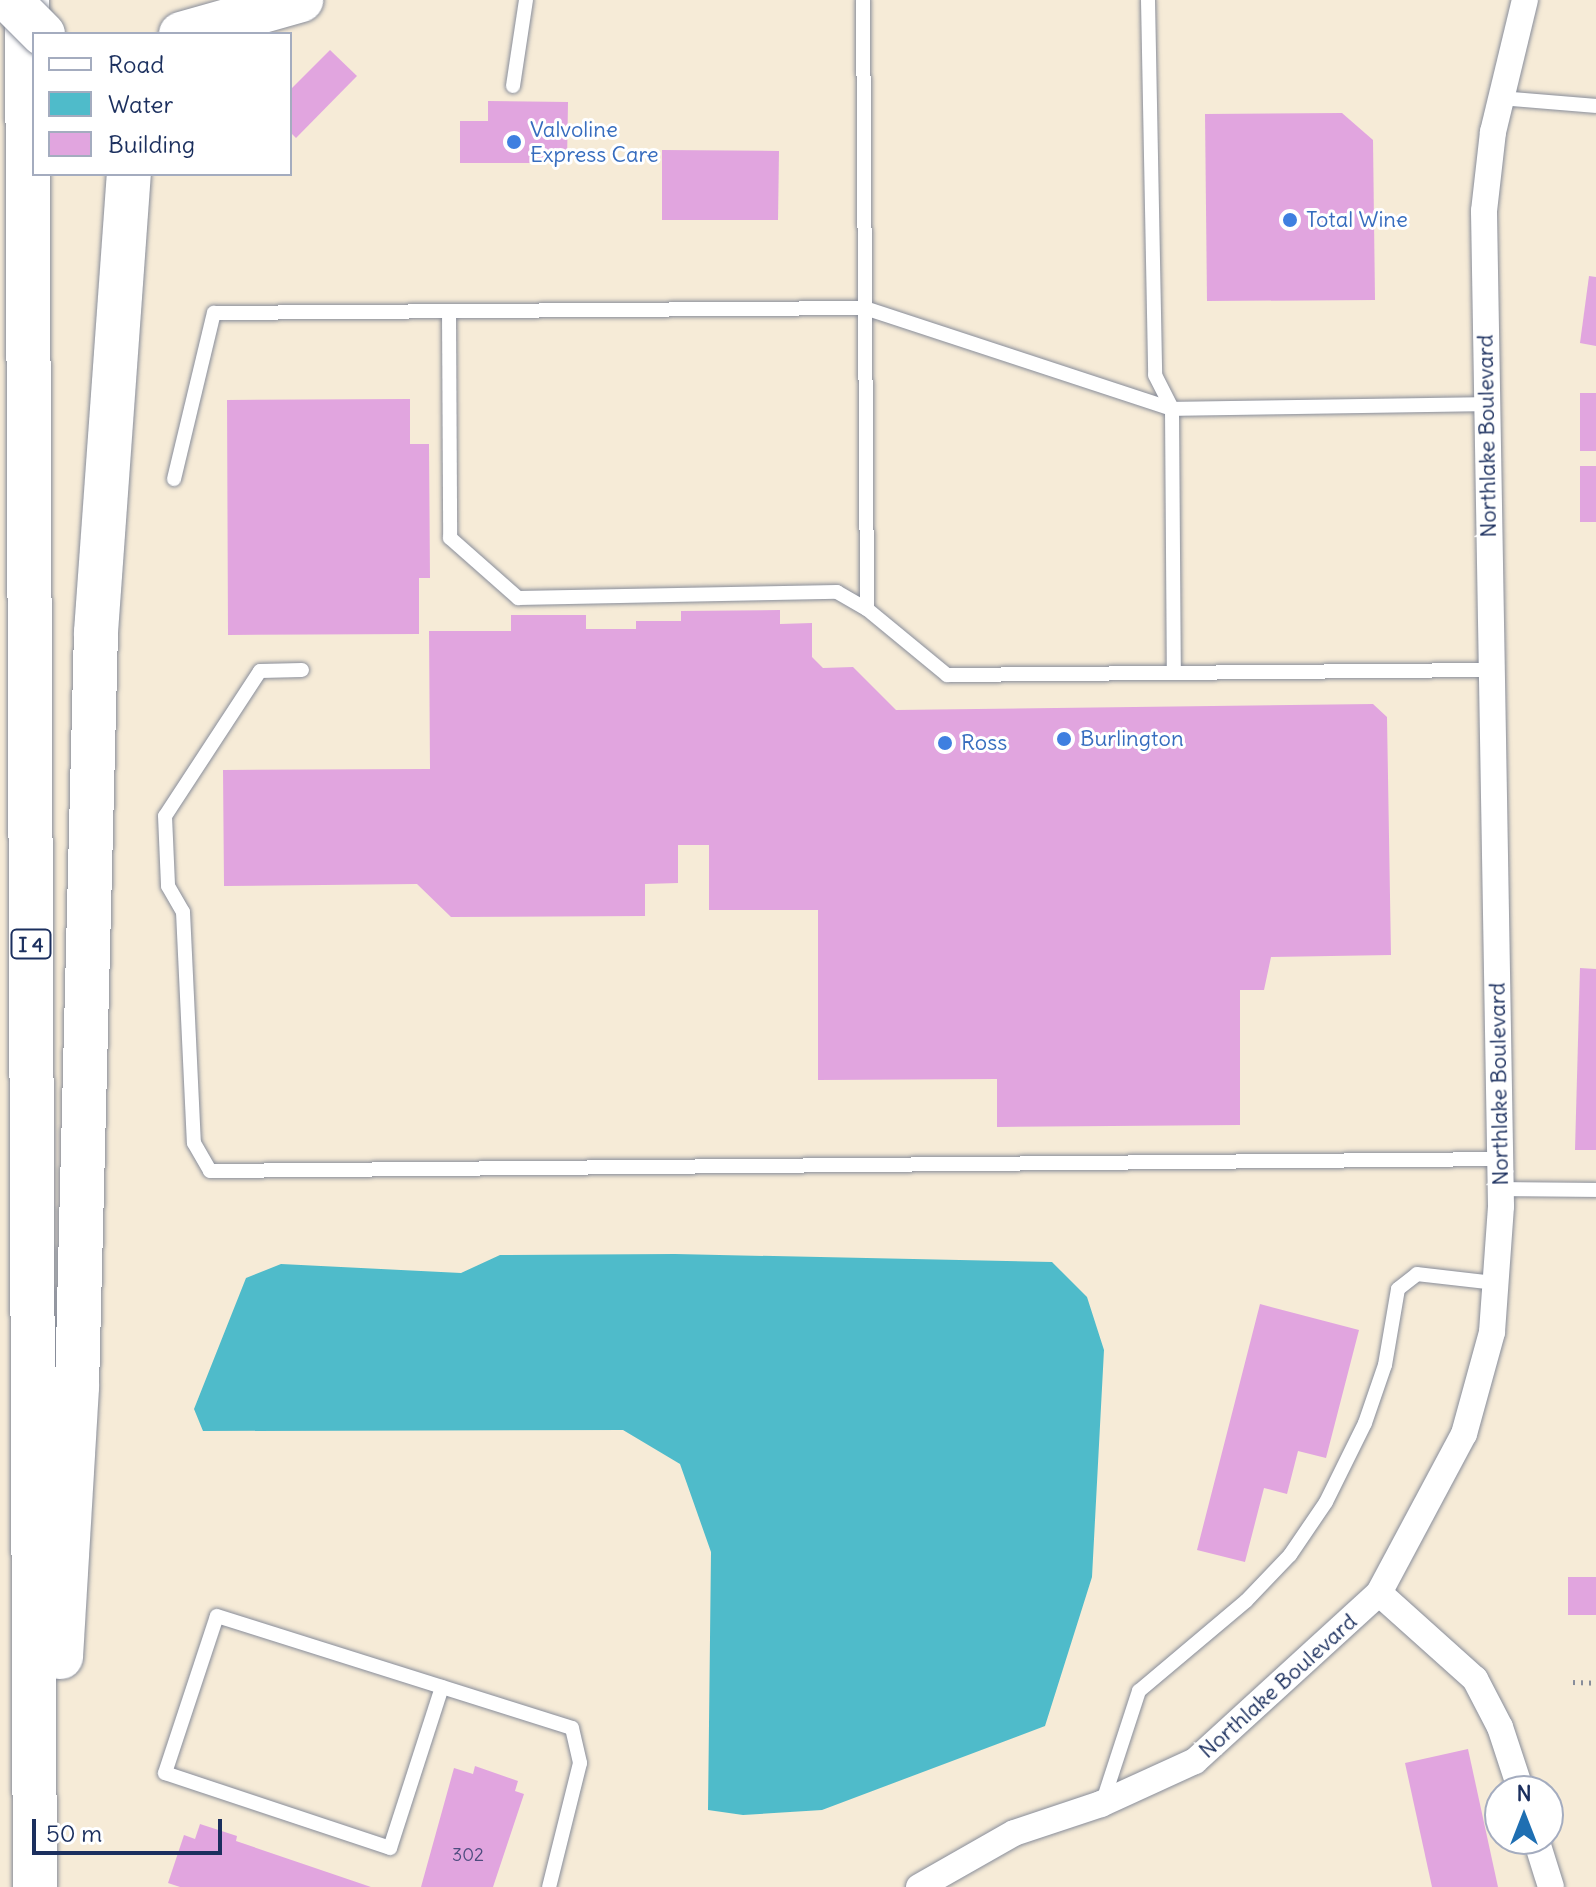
<!DOCTYPE html>
<html>
<head>
<meta charset="utf-8">
<style>
	body { margin:0 }
	#map { position:relative; width:1596px; height:1887px; overflow:hidden; background:#f6ebd7; font-family:Delius,sans-serif }
	div>[style] { position:absolute }
	[style*='--x'] { left:calc(var(--x)*1px); top:calc(var(--y)*1px); width:calc(var(--w)*1px); rotate:calc(var(--a)*1deg) }
	.water>* { inset:0; background:#4fbbca }
	.building>* { inset:0; background:#e1a5df }
	.path>* { height:5px; margin-top:-2.5px; transform-origin:0; background:repeating-linear-gradient(90deg,#888d9a 0 2px,transparent 0 8px) }
	.roads { filter:drop-shadow(0 0 2px #888d9a) drop-shadow(0 0 2px #888d9a) }
	.service>* { height:14px; margin:-7px; padding:0 7px; transform-origin:7px; border-radius:7px; background:#fff }
	.minor>* { height:26px; margin:-13px; padding:0 13px; transform-origin:13px; border-radius:13px; background:#fff }
	.motorway>* { height:44px; margin:-22px; padding:0 22px; transform-origin:22px; border-radius:22px; background:#fff }
	.bridges { filter:drop-shadow(0 0 2px #888d9a) drop-shadow(0 0 2px #888d9a) }
	.motorway-bridge>* { height:44px; margin:-22px; padding:0 22px; transform-origin:22px; border-radius:22px; background:#fff }
	.dots>* { width:22px; height:22px; translate:-50% -50%; box-sizing:border-box; border:4px solid #fff; border-radius:50% }
	span { translate:-50% -50%; white-space:nowrap; text-align:center; line-height:1.15; -webkit-text-stroke:6px #fff; paint-order:stroke }
	.number-label { font-size:18px; color:#4c4c7e }
	.number-label span { -webkit-text-stroke-width:0 }
	.shield-label span { padding:2px 6px; background:#fff; border:2px solid; border-radius:6px; -webkit-text-stroke-width:0 }
	.shield-label { font-size:20px; color:#1b2f5e; font-weight:700 }
	.shop-label { font-size:22px; color:#366cbe }
	.left { translate:0 -50%; text-align:left }
	.street-label { font-size:22px; color:#1b2f5e }
	.legend { position:absolute; left:32px; top:32px; width:260px; height:144px; box-sizing:border-box; background:#fff; border:2px solid #a4acbf; margin:0; padding:10px 14px; list-style:none; font-size:24px; color:#1b2f5e }
	.legend li { display:flex; align-items:center; gap:16px; height:40px }
	.legend b { width:40px; border:2px solid #a4acbf }
	.north { position:absolute; left:1484px; top:1775px; width:80px; height:80px; box-sizing:border-box; background:#fff; border:2px solid #a4acbf; border-radius:50%; rotate:0deg; font-size:22px; font-weight:700; line-height:32px; text-align:center; color:#1b2f5e }
	.north::after { content:''; display:block; margin:auto; width:28px; height:36px; background:#1f6fb2; clip-path:polygon(50% 0,100% 100%,50% 72%,0 100%) }
	.scale { position:absolute; left:32px; top:1819px; width:190px; height:36px; box-sizing:border-box; border:4px solid #1b2f5e; border-top:0; padding-left:10px; font-size:24px; line-height:28px; white-space:nowrap; color:#1b2f5e; -webkit-text-stroke:6px #fff; paint-order:stroke }
</style>
</head>
<body>
<div id="map">
	<div class="water">
		<i style="clip-path:polygon(675px 1254px,1052px 1262px,1087px 1297px,1104px 1350px,1092px 1577px,1045px 1726px,822px 1810px,743px 1815px,708px 1810px,711px 1552px,680px 1464px,623px 1430px,203px 1431px,194px 1409px,246px 1278px,281px 1264px,461px 1273px,500px 1255px)"></i>
	</div>
	<div class="building">
		<i style="clip-path:polygon(330px 50px,357px 76px,296px 138px,290px 132px,290px 90px)"></i>
		<i style="clip-path:polygon(488px 101px,568px 102px,567px 163px,460px 163px,460px 121px,488px 121px)"></i>
		<i style="clip-path:polygon(1342px 113px,1373px 140px,1375px 300px,1207px 301px,1205px 114px)"></i>
		<i style="clip-path:polygon(662px 150px,779px 151px,778px 220px,662px 220px)"></i>
		<i style="clip-path:polygon(1589px 276px,1596px 277px,1596px 346px,1580px 343px)"></i>
		<i style="clip-path:polygon(1580px 393px,1596px 393px,1596px 451px,1580px 451px)"></i>
		<i style="clip-path:polygon(410px 399px,410px 444px,429px 444px,430px 578px,419px 578px,419px 634px,228px 635px,227px 400px)"></i>
		<i style="clip-path:polygon(1580px 466px,1596px 466px,1596px 522px,1580px 522px)"></i>
		<i style="clip-path:polygon(780px 610px,780px 624px,812px 623px,812px 657px,823px 668px,853px 667px,896px 710px,1373px 704px,1387px 717px,1391px 955px,1271px 957px,1264px 990px,1240px 990px,1240px 1125px,997px 1127px,997px 1079px,818px 1080px,818px 910px,709px 910px,709px 845px,678px 845px,678px 883px,645px 884px,645px 916px,451px 917px,417px 884px,224px 886px,223px 770px,430px 769px,429px 631px,511px 631px,511px 615px,586px 615px,586px 629px,636px 629px,636px 621px,681px 621px,681px 611px)"></i>
		<i style="clip-path:polygon(1580px 968px,1596px 969px,1596px 1150px,1575px 1150px)"></i>
		<i style="clip-path:polygon(1260px 1304px,1359px 1330px,1326px 1458px,1298px 1451px,1287px 1494px,1264px 1488px,1245px 1562px,1197px 1550px)"></i>
		<i style="clip-path:polygon(1568px 1577px,1596px 1577px,1596px 1615px,1568px 1615px)"></i>
		<i style="clip-path:polygon(1468px 1749px,1498px 1887px,1432px 1887px,1405px 1763px)"></i>
		<i style="clip-path:polygon(475px 1766px,518px 1781px,515px 1791px,524px 1794px,493px 1887px,421px 1887px,454px 1768px,473px 1774px)"></i>
		<i style="clip-path:polygon(200px 1824px,237px 1836px,236px 1841px,371px 1887px,180px 1887px,168px 1883px,184px 1835px,195px 1839px)"></i>
	</div>
	<div class="path">
		<i style="--x:1573;--y:1682;--w:23;--a:2"></i>
	</div>
	<div class="roads">
		<div class="service">
			<i style="--x:863;--y:0;--w:609;--a:89.62"></i>
			<i style="--x:1148;--y:0;--w:375;--a:88.9"></i>
			<i style="--x:1155;--y:375;--w:38;--a:63"></i>
			<i style="--x:1172;--y:409;--w:264;--a:89.6"></i>
			<i style="--x:513;--y:86;--w:87;--a:-81.4"></i>
			<i style="--x:1501;--y:98;--w:95;--a:4.8"></i>
			<i style="--x:449;--y:311;--w:227;--a:89.7"></i>
			<i style="--x:450;--y:538;--w:91;--a:41.4"></i>
			<i style="--x:518;--y:598;--w:319;--a:-1.1"></i>
			<i style="--x:837;--y:592;--w:34;--a:30"></i>
			<i style="--x:867;--y:609;--w:104;--a:39.5"></i>
			<i style="--x:947;--y:675;--w:544;--a:-0.53"></i>
			<i style="--x:174;--y:479;--w:171;--a:-76.5"></i>
			<i style="--x:214;--y:313;--w:651;--a:-0.44"></i>
			<i style="--x:865;--y:308;--w:323;--a:18.2"></i>
			<i style="--x:1172;--y:409;--w:315;--a:-0.9"></i>
			<i style="--x:302;--y:670;--w:42;--a:178.6"></i>
			<i style="--x:260;--y:671;--w:173;--a:123.2"></i>
			<i style="--x:165;--y:816;--w:70;--a:87.5"></i>
			<i style="--x:168;--y:886;--w:30;--a:60"></i>
			<i style="--x:183;--y:912;--w:231;--a:87.3"></i>
			<i style="--x:194;--y:1143;--w:32;--a:60"></i>
			<i style="--x:210;--y:1171;--w:1290;--a:-0.53"></i>
			<i style="--x:1500;--y:1189;--w:96;--a:0.6"></i>
			<i style="--x:442;--y:1687;--w:169;--a:107.9"></i>
			<i style="--x:390;--y:1848;--w:237;--a:-161.6"></i>
			<i style="--x:165;--y:1773;--w:165;--a:-71.7"></i>
			<i style="--x:217;--y:1616;--w:372;--a:17.5"></i>
			<i style="--x:572;--y:1728;--w:36;--a:77"></i>
			<i style="--x:580;--y:1763;--w:128;--a:104"></i>
			<i style="--x:1102;--y:1804;--w:119;--a:-71.9"></i>
			<i style="--x:1139;--y:1691;--w:140;--a:-40.1"></i>
			<i style="--x:1246;--y:1601;--w:64;--a:-46.3"></i>
			<i style="--x:1290;--y:1555;--w:64;--a:-55.8"></i>
			<i style="--x:1326;--y:1502;--w:88;--a:-63.7"></i>
			<i style="--x:1365;--y:1423;--w:61;--a:-71"></i>
			<i style="--x:1385;--y:1365;--w:77;--a:-80.3"></i>
			<i style="--x:1398;--y:1289;--w:24;--a:-38"></i>
			<i style="--x:1417;--y:1274;--w:79;--a:6.6"></i>
		</div>
		<div class="minor">
			<i style="--x:1379;--y:1593;--w:129;--a:41.9"></i>
			<i style="--x:1475;--y:1679;--w:54;--a:62.5"></i>
			<i style="--x:1500;--y:1727;--w:67;--a:71.8"></i>
			<i style="--x:1536;--y:1839;--w:50;--a:72.6"></i>
			<i style="--x:919;--y:1887;--w:109;--a:-29.6"></i>
			<i style="--x:1014;--y:1833;--w:92;--a:-18.4"></i>
			<i style="--x:1101;--y:1804;--w:103;--a:-24.6"></i>
			<i style="--x:1195;--y:1761;--w:249;--a:-42.4"></i>
			<i style="--x:1379;--y:1593;--w:180;--a:-61.9"></i>
			<i style="--x:1464;--y:1434;--w:106;--a:-74.6"></i>
			<i style="--x:1492;--y:1332;--w:126;--a:-85.9"></i>
			<i style="--x:1501;--y:1206;--w:995;--a:-90.98"></i>
			<i style="--x:1484;--y:211;--w:80;--a:-83.5"></i>
			<i style="--x:1493;--y:132;--w:136;--a:-76.4"></i>
		</div>
		<div class="motorway">
			<i style="--x:27;--y:0;--w:1887;--a:89.76"></i>
			<i style="--x:181;--y:34;--w:125;--a:-15.8"></i>
			<i style="--x:61;--y:1657;--w:270;--a:-86.6"></i>
			<i style="--x:77;--y:1387;--w:755;--a:-88.56"></i>
			<i style="--x:96;--y:632;--w:459;--a:-85.9"></i>
		</div>
	</div>
	<div class="bridges">
		<div class="motorway-bridge">
			<i style="--x:9;--y:0;--w:48;--a:45"></i>
		</div>
	</div>
	<div class="dots">
		<i style="left:514px;top:142px;background:#3f7fe0"></i>
		<i style="left:1290px;top:220px;background:#3f7fe0"></i>
		<i style="left:1064px;top:739px;background:#3f7fe0"></i>
		<i style="left:945px;top:743px;background:#3f7fe0"></i>
	</div>
	<div class="number-label">
		<span style="left:468px;top:1855px">302</span>
	</div>
	<div class="shield-label">
		<span style="left:31px;top:944px">I 4</span>
	</div>
	<div class="shop-label">
		<span class="left" style="left:530px;top:142px">Valvoline<br>Express Care</span>
		<span class="left" style="left:1306px;top:220px">Total Wine</span>
		<span class="left" style="left:1080px;top:739px">Burlington</span>
		<span class="left" style="left:961px;top:743px">Ross</span>
	</div>
	<div class="street-label">
		<span style="left:1487px;top:436px;rotate:-91deg">Northlake Boulevard</span>
		<span style="left:1499px;top:1084px;rotate:-91deg">Northlake Boulevard</span>
		<span style="left:1278px;top:1686px;rotate:-42deg">Northlake Boulevard</span>
	</div>
	<ul class="legend">
	<li><b style="height:10px;background:#fff"></b>Road</li>
	<li><b style="height:22px;background:#4fbbca"></b>Water</li>
	<li><b style="height:22px;background:#e1a5df"></b>Building</li>
	</ul>
	<div class="north">N</div>
	<div class="scale">50 m</div>
</div>
</body>
</html>
